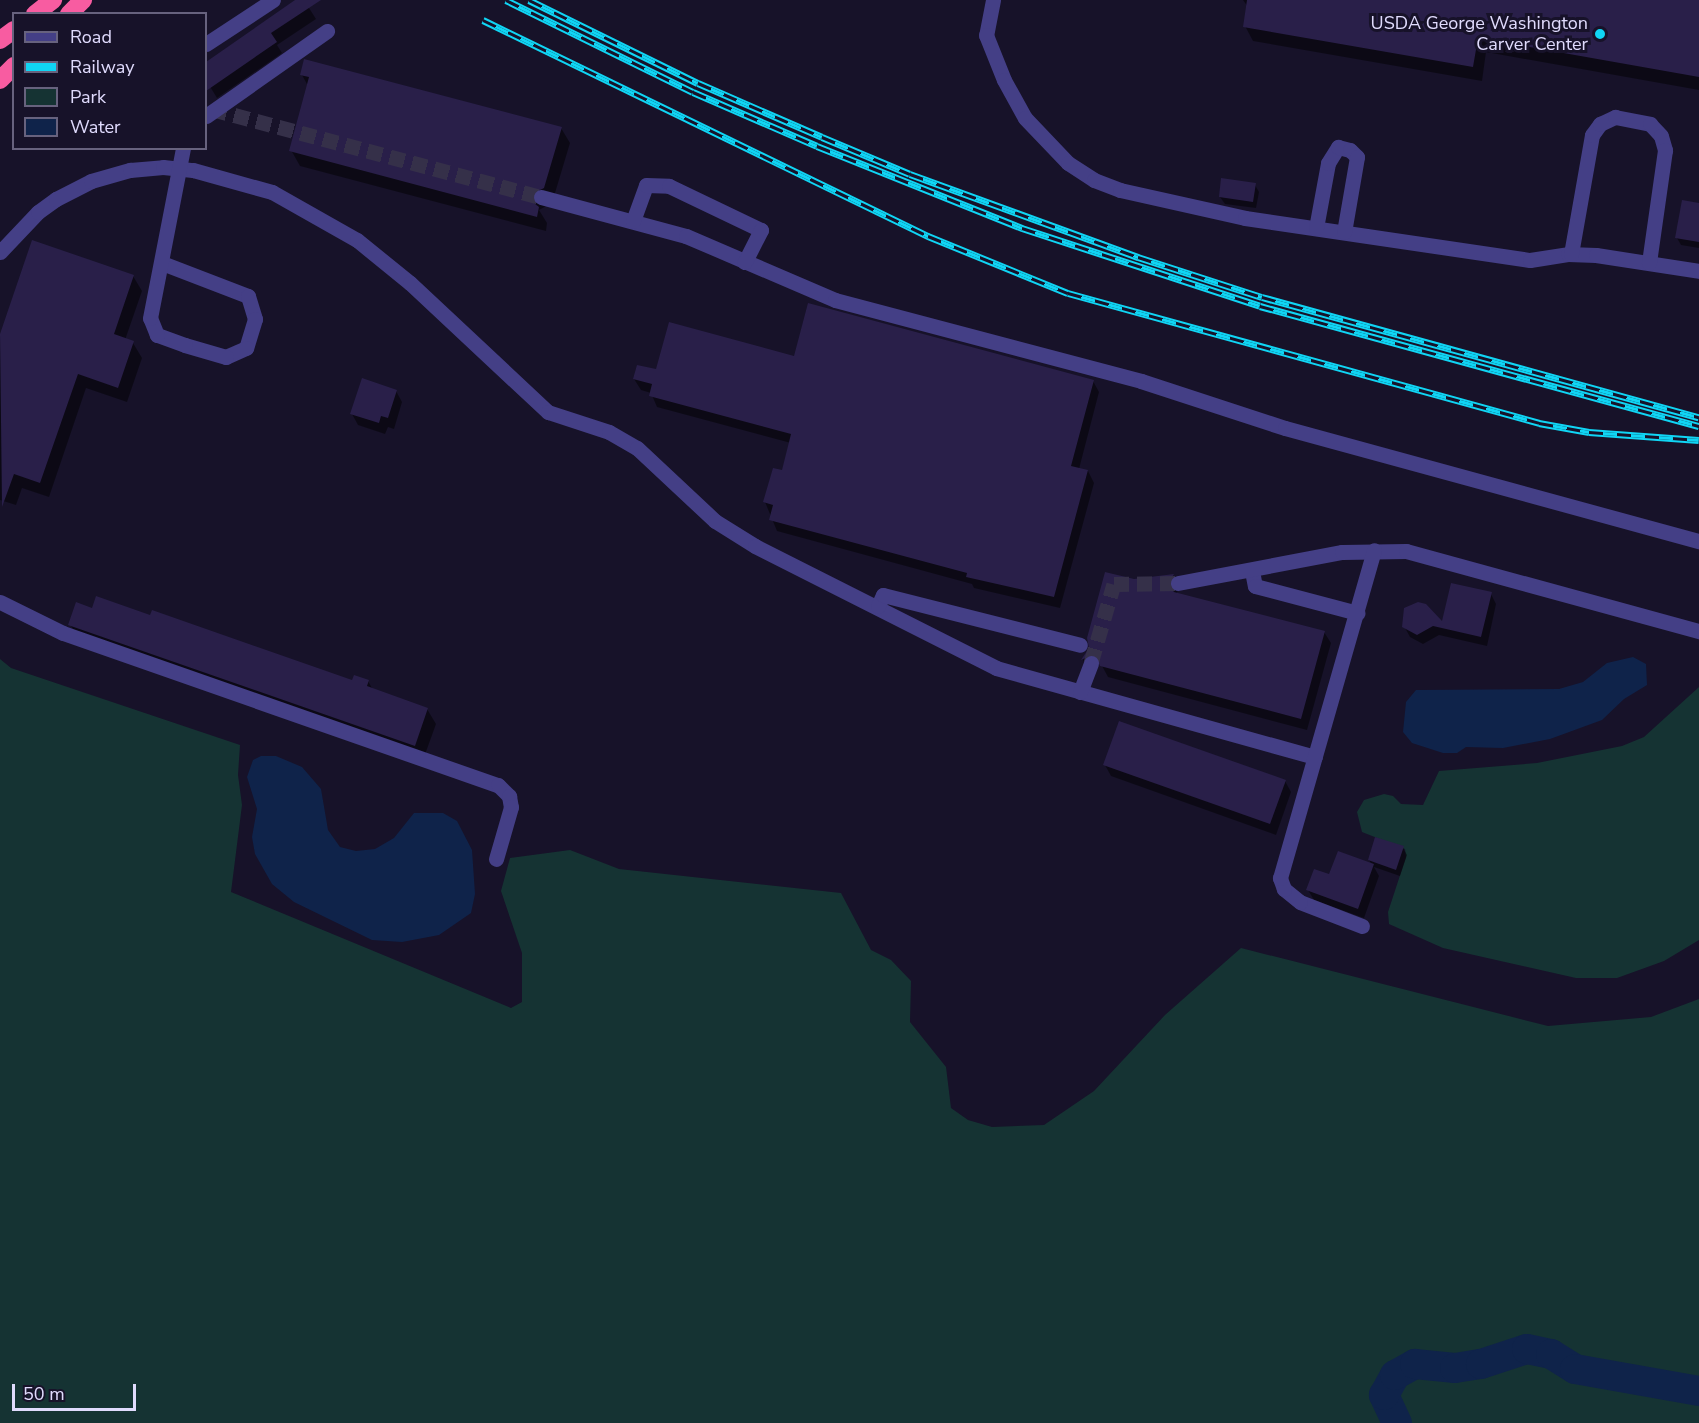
<!DOCTYPE html>
<html>
<head>
<meta charset="utf-8">
<style>
	body { margin:0 }
	#map { position:relative; width:1699px; height:1423px; overflow:hidden; background:#171229; font-family:"Nunito Sans",sans-serif }
	div>[style] { position:absolute }
	[style*='--x'] { left:calc(var(--x)*1px); top:calc(var(--y)*1px); width:calc(var(--w)*1px); rotate:calc(var(--a)*1deg) }
	.green>* { inset:0; background:#153333 }
	.water>* { inset:0; background:#0f234a }
	.shadow>* { inset:0; background:#0007 }
	.stream>* { height:5px; margin:-2.5px; padding:0 2.5px; transform-origin:2.5px; border-radius:2.5px; background:#0f234a }
	.river>* { height:30px; margin:-15px; padding:0 15px; transform-origin:15px; border-radius:15px; background:#0f234a }
	.building>* { inset:0; background:#291f49 }
	.minor-tunnel>* { height:15px; margin-top:-7.5px; transform-origin:0; background:repeating-linear-gradient(90deg,#353049 0 15px,transparent 0 23px) }
	.minor>* { height:15px; margin:-7.5px; padding:0 7.5px; transform-origin:7.5px; border-radius:7.5px; background:#443f86 }
	.highway>* { height:18px; margin:-9px; padding:0 9px; transform-origin:9px; border-radius:9px; background:#f85ca1 }
	.rail>* { height:7px; margin-top:-3.5px; transform-origin:0; background:repeating-linear-gradient(90deg,#171229 0 14px,#10d5f4 0 28px); box-sizing:border-box; border-block:2px solid #10d5f4 }
	.dots>* { width:16px; height:16px; translate:-50% -50%; box-sizing:border-box; border:3px solid #171229; border-radius:50% }
	span { translate:-50% -50%; white-space:nowrap; text-align:center; line-height:1.15; -webkit-text-stroke:6px #171229; paint-order:stroke }
	.poi-label { font-size:18px; color:#e0dbfd }
	.right { translate:-100% -50%; text-align:right }
	.legend { position:absolute; left:12px; top:12px; width:195px; height:138px; box-sizing:border-box; background:#171229; border:2px solid #67627e; margin:0; padding:8px 10px; list-style:none; font-size:18px; color:#e0dbfd }
	.legend li { display:flex; align-items:center; gap:12px; height:30px }
	.legend b { width:30px; border:2px solid #67627e }
	.scale { position:absolute; left:12px; top:1384px; width:124px; height:27px; box-sizing:border-box; border:3px solid #e0dbfd; border-top:0; padding-left:8px; font-size:18px; line-height:21px; white-space:nowrap; color:#e0dbfd; -webkit-text-stroke:4px #171229; paint-order:stroke }
</style>
</head>
<body>
<div id="map">
	<div class="green">
		<i style="clip-path:polygon(0 659px,11px 668px,240px 745px,238px 775px,242px 805px,231px 892px,511px 1008px,522px 1002px,522px 953px,501px 891px,510px 858px,570px 850px,619px 869px,841px 893px,871px 950px,891px 960px,911px 981px,910px 1022px,946px 1067px,951px 1108px,968px 1120px,992px 1127px,1044px 1125px,1094px 1091px,1165px 1015px,1241px 948px,1548px 1026px,1651px 1017px,1699px 999px,1699px 1423px,0 1423px)"></i>
		<i style="clip-path:polygon(1699px 687px,1699px 940px,1664px 961px,1617px 978px,1576px 978px,1443px 948px,1389px 924px,1388px 912px,1406px 857px,1405px 849px,1362px 832px,1357px 812px,1364px 800px,1384px 794px,1393px 796px,1401px 804px,1423px 805px,1439px 771px,1537px 763px,1622px 746px,1644px 737px)"></i>
	</div>
	<div class="water">
		<i style="clip-path:polygon(1633px 657px,1646px 664px,1647px 685px,1624px 699px,1602px 720px,1550px 739px,1503px 748px,1466px 747px,1457px 753px,1443px 753px,1412px 743px,1403px 732px,1406px 702px,1416px 690px,1559px 689px,1583px 682px,1607px 663px)"></i>
		<i style="clip-path:polygon(261px 756px,276px 756px,302px 767px,321px 789px,328px 830px,340px 847px,356px 851px,375px 849px,394px 838px,414px 813px,443px 813px,457px 821px,472px 850px,475px 894px,471px 913px,439px 935px,402px 942px,372px 940px,294px 902px,272px 884px,255px 854px,252px 837px,257px 809px,247px 777px,253px 760px)"></i>
	</div>
	<div class="shadow">
		<i style="clip-path:polygon(298px 0,304px 0,316px 19px,277px 45px,282px 53px,217px 98px,206px 80px,206px 64px)"></i>
		<i style="clip-path:polygon(1243px 0,1699px 0,1699px 90px,1486px 52px,1482px 81px,1253px 41px,1245px 26px,1248px 7px)"></i>
		<i style="clip-path:polygon(302px 75px,561px 128px,570px 143px,552px 203px,539px 210px,547px 223px,546px 231px,300px 166px,291px 150px,308px 86px)"></i>
		<i style="clip-path:polygon(1255px 185px,1259px 192px,1256px 208px,1225px 204px,1220px 197px)"></i>
		<i style="clip-path:polygon(1699px 204px,1699px 248px,1681px 245px,1677px 238px)"></i>
		<i style="clip-path:polygon(33px 242px,133px 276px,142px 291px,125px 340px,133px 343px,142px 358px,127px 402px,86px 388px,49px 497px,22px 488px,16px 505px,0 500px,0 339px)"></i>
		<i style="clip-path:polygon(795px 358px,1093px 381px,1099px 392px,1079px 469px,1088px 471px,1094px 483px,1060px 608px,974px 588px,972px 584px,777px 531px,765px 502px,783px 472px,791px 443px,657px 407px,651px 393px,641px 390px,634px 379px,657px 371px)"></i>
		<i style="clip-path:polygon(396px 391px,402px 402px,394px 429px,388px 427px,385px 434px,358px 425px,352px 414px)"></i>
		<i style="clip-path:polygon(1173px 576px,1180px 587px,1176px 594px,1324px 632px,1331px 643px,1307px 730px,1108px 677px,1101px 664px,1089px 671px,1083px 660px,1134px 581px)"></i>
		<i style="clip-path:polygon(1491px 594px,1496px 604px,1487px 646px,1439px 635px,1423px 644px,1410px 637px,1404px 626px,1443px 624px)"></i>
		<i style="clip-path:polygon(70px 624px,353px 682px,368px 681px,373px 690px,427px 709px,436px 724px,423px 760px,79px 640px)"></i>
		<i style="clip-path:polygon(1105px 765px,1285px 781px,1291px 792px,1276px 835px,1111px 776px)"></i>
		<i style="clip-path:polygon(1403px 848px,1407px 855px,1400px 876px,1374px 867px,1379px 876px,1364px 918px,1314px 900px,1308px 890px,1330px 876px,1372px 865px,1369px 860px)"></i>
	</div>
	<div class="stream">
		<i style="--x:1698;--y:1391;--w:1;--a:0"></i>
	</div>
	<div class="river">
		<i style="--x:1397;--y:1423;--w:31;--a:-115"></i>
		<i style="--x:1384;--y:1395;--w:23;--a:-61"></i>
		<i style="--x:1395;--y:1375;--w:23;--a:-29"></i>
		<i style="--x:1415;--y:1364;--w:40;--a:5.7"></i>
		<i style="--x:1455;--y:1368;--w:26;--a:-9"></i>
		<i style="--x:1481;--y:1364;--w:48;--a:-18.1"></i>
		<i style="--x:1527;--y:1349;--w:25;--a:12"></i>
		<i style="--x:1551;--y:1354;--w:28;--a:32"></i>
		<i style="--x:1575;--y:1369;--w:126;--a:10.1"></i>
	</div>
	<div class="building">
		<i style="clip-path:polygon(295px 0,321px 0,271px 33px,277px 42px,206px 91px,206px 62px)"></i>
		<i style="clip-path:polygon(1247px 0,1699px 0,1699px 77px,1478px 38px,1473px 67px,1243px 27px)"></i>
		<i style="clip-path:polygon(304px 59px,562px 127px,544px 188px,532px 194px,534px 203px,539px 207px,537px 217px,289px 151px,309px 77px,300px 75px)"></i>
		<i style="clip-path:polygon(1221px 178px,1256px 183px,1253px 202px,1219px 197px)"></i>
		<i style="clip-path:polygon(1682px 200px,1699px 203px,1699px 242px,1675px 238px)"></i>
		<i style="clip-path:polygon(32px 240px,134px 275px,114px 334px,134px 341px,118px 388px,78px 374px,40px 483px,14px 474px,2px 507px,0 334px)"></i>
		<i style="clip-path:polygon(808px 303px,1094px 380px,1071px 466px,1088px 470px,1054px 597px,966px 577px,967px 573px,769px 520px,773px 505px,763px 502px,773px 468px,782px 470px,791px 434px,649px 396px,652px 384px,633px 379px,637px 365px,656px 369px,669px 322px,794px 356px)"></i>
		<i style="clip-path:polygon(362px 378px,397px 390px,388px 418px,381px 416px,379px 423px,350px 414px)"></i>
		<i style="clip-path:polygon(1105px 572px,1134px 579px,1174px 574px,1168px 584px,1174px 592px,1325px 631px,1301px 719px,1100px 666px,1094px 654px,1081px 660px,1089px 648px,1087px 638px)"></i>
		<i style="clip-path:polygon(1451px 583px,1492px 592px,1481px 637px,1433px 626px,1417px 635px,1402px 627px,1404px 608px,1418px 602px,1426px 604px,1442px 621px)"></i>
		<i style="clip-path:polygon(96px 596px,150px 615px,152px 610px,352px 680px,354px 675px,369px 680px,367px 686px,428px 708px,415px 746px,68px 625px,76px 602px,92px 608px)"></i>
		<i style="clip-path:polygon(1119px 721px,1286px 780px,1270px 824px,1103px 765px)"></i>
		<i style="clip-path:polygon(1375px 837px,1404px 846px,1396px 870px,1368px 860px)"></i>
		<i style="clip-path:polygon(1338px 851px,1374px 864px,1358px 909px,1306px 890px,1314px 869px,1329px 874px)"></i>
	</div>
	<div class="minor-tunnel">
		<i style="--x:212;--y:109;--w:341;--a:15"></i>
		<i style="--x:1091;--y:663;--w:82;--a:-73.8"></i>
		<i style="--x:1114;--y:584;--w:64;--a:-0.9"></i>
	</div>
	<div class="minor">
		<i style="--x:993;--y:0;--w:36;--a:101"></i>
		<i style="--x:986;--y:35;--w:48;--a:68.2"></i>
		<i style="--x:1004;--y:80;--w:43;--a:61.1"></i>
		<i style="--x:1025;--y:118;--w:62;--a:46.3"></i>
		<i style="--x:1068;--y:163;--w:31;--a:33"></i>
		<i style="--x:1094;--y:180;--w:28;--a:21"></i>
		<i style="--x:1120;--y:190;--w:128;--a:12.6"></i>
		<i style="--x:1245;--y:218;--w:288;--a:8.4"></i>
		<i style="--x:1530;--y:260;--w:38;--a:-9"></i>
		<i style="--x:1568;--y:254;--w:28;--a:2"></i>
		<i style="--x:1596;--y:255;--w:104;--a:8.8"></i>
		<i style="--x:206;--y:44;--w:80;--a:-33.3"></i>
		<i style="--x:206;--y:116;--w:148;--a:-35.1"></i>
		<i style="--x:541;--y:197;--w:150;--a:15.1"></i>
		<i style="--x:686;--y:236;--w:162;--a:23.2"></i>
		<i style="--x:835;--y:300;--w:317;--a:14.8"></i>
		<i style="--x:1141;--y:381;--w:151;--a:18.1"></i>
		<i style="--x:1285;--y:428;--w:429;--a:15.3"></i>
		<i style="--x:633;--y:221;--w:38;--a:-70"></i>
		<i style="--x:646;--y:185;--w:23;--a:2"></i>
		<i style="--x:669;--y:186;--w:102;--a:25.6"></i>
		<i style="--x:761;--y:230;--w:36;--a:117"></i>
		<i style="--x:1316;--y:228;--w:66;--a:-79.5"></i>
		<i style="--x:1328;--y:163;--w:19;--a:-58"></i>
		<i style="--x:1338;--y:147;--w:12;--a:14"></i>
		<i style="--x:1350;--y:150;--w:10;--a:45"></i>
		<i style="--x:1357;--y:157;--w:76;--a:99.8"></i>
		<i style="--x:0;--y:252;--w:55;--a:-46.5"></i>
		<i style="--x:38;--y:212;--w:22;--a:-36"></i>
		<i style="--x:56;--y:199;--w:39;--a:-27"></i>
		<i style="--x:91;--y:181;--w:41;--a:-15.8"></i>
		<i style="--x:130;--y:170;--w:33;--a:-5"></i>
		<i style="--x:163;--y:167;--w:30;--a:6"></i>
		<i style="--x:193;--y:170;--w:82;--a:15.6"></i>
		<i style="--x:272;--y:192;--w:98;--a:29.5"></i>
		<i style="--x:357;--y:240;--w:68;--a:39.1"></i>
		<i style="--x:410;--y:283;--w:189;--a:43.1"></i>
		<i style="--x:548;--y:412;--w:64;--a:18.2"></i>
		<i style="--x:609;--y:432;--w:32;--a:30"></i>
		<i style="--x:637;--y:448;--w:107;--a:43.1"></i>
		<i style="--x:715;--y:521;--w:47;--a:32"></i>
		<i style="--x:755;--y:546;--w:270;--a:26.8"></i>
		<i style="--x:996;--y:668;--w:331;--a:15.6"></i>
		<i style="--x:1571;--y:254;--w:121;--a:-80"></i>
		<i style="--x:1592;--y:135;--w:14;--a:-54"></i>
		<i style="--x:1600;--y:124;--w:17;--a:-25"></i>
		<i style="--x:1615;--y:117;--w:36;--a:11"></i>
		<i style="--x:1650;--y:124;--w:16;--a:47"></i>
		<i style="--x:1661;--y:136;--w:15;--a:74"></i>
		<i style="--x:1665;--y:150;--w:114;--a:98.1"></i>
		<i style="--x:162;--y:263;--w:92;--a:21"></i>
		<i style="--x:248;--y:296;--w:24;--a:73"></i>
		<i style="--x:255;--y:319;--w:30;--a:107"></i>
		<i style="--x:246;--y:348;--w:22;--a:156"></i>
		<i style="--x:226;--y:357;--w:43;--a:-163.7"></i>
		<i style="--x:185;--y:345;--w:30;--a:-160"></i>
		<i style="--x:157;--y:335;--w:18;--a:-112"></i>
		<i style="--x:150;--y:318;--w:173;--a:-79"></i>
		<i style="--x:1252;--y:571;--w:15;--a:79"></i>
		<i style="--x:1255;--y:586;--w:106;--a:14.8"></i>
		<i style="--x:1178;--y:583;--w:167;--a:-10.7"></i>
		<i style="--x:1342;--y:552;--w:64;--a:-0.9"></i>
		<i style="--x:1406;--y:551;--w:304;--a:15.3"></i>
		<i style="--x:0;--y:602;--w:70;--a:26.2"></i>
		<i style="--x:63;--y:633;--w:461;--a:19.3"></i>
		<i style="--x:498;--y:785;--w:16;--a:45"></i>
		<i style="--x:509;--y:796;--w:11;--a:80"></i>
		<i style="--x:511;--y:807;--w:54;--a:106.1"></i>
		<i style="--x:878;--y:606;--w:12;--a:-66"></i>
		<i style="--x:883;--y:595;--w:203;--a:14.2"></i>
		<i style="--x:1080;--y:692;--w:31;--a:-69"></i>
		<i style="--x:1362;--y:926;--w:66;--a:-158.8"></i>
		<i style="--x:1300;--y:902;--w:21;--a:-141"></i>
		<i style="--x:1284;--y:889;--w:12;--a:-110"></i>
		<i style="--x:1280;--y:878;--w:341;--a:-74"></i>
	</div>
	<div class="highway">
		<i style="--x:35;--y:14;--w:23;--a:-38"></i>
		<i style="--x:69;--y:14;--w:20;--a:-45"></i>
		<i style="--x:0;--y:40;--w:17;--a:-36"></i>
		<i style="--x:0;--y:80;--w:20;--a:-45"></i>
	</div>
	<div class="rail">
		<i style="--x:506;--y:0;--w:208;--a:26.2"></i>
		<i style="--x:693;--y:92;--w:135;--a:23.5"></i>
		<i style="--x:817;--y:146;--w:221;--a:21.8"></i>
		<i style="--x:1022;--y:228;--w:250;--a:18.1"></i>
		<i style="--x:1260;--y:306;--w:455;--a:15.3"></i>
		<i style="--x:529;--y:0;--w:188;--a:26.2"></i>
		<i style="--x:698;--y:83;--w:135;--a:23.5"></i>
		<i style="--x:822;--y:137;--w:95;--a:22.8"></i>
		<i style="--x:910;--y:174;--w:243;--a:20"></i>
		<i style="--x:1138;--y:257;--w:130;--a:17.9"></i>
		<i style="--x:1262;--y:297;--w:453;--a:15.4"></i>
		<i style="--x:483;--y:20;--w:495;--a:25.9"></i>
		<i style="--x:928;--y:236;--w:151;--a:22.2"></i>
		<i style="--x:1068;--y:293;--w:489;--a:15.4"></i>
		<i style="--x:1539;--y:423;--w:51;--a:10.2"></i>
		<i style="--x:1589;--y:432;--w:110;--a:4.2"></i>
	</div>
	<div class="dots">
		<i style="left:1600px;top:34px;background:#10d5f4"></i>
	</div>
	<div class="poi-label">
		<span class="right" style="left:1588px;top:34px">USDA George Washington<br>Carver Center</span>
	</div>
	<ul class="legend">
	<li><b style="height:8px;background:#443f86"></b>Road</li>
	<li><b style="height:8px;background:#10d5f4"></b>Railway</li>
	<li><b style="height:16px;background:#153333"></b>Park</li>
	<li><b style="height:16px;background:#0f234a"></b>Water</li>
	</ul>
	<div class="scale">50 m</div>
</div>
</body>
</html>
